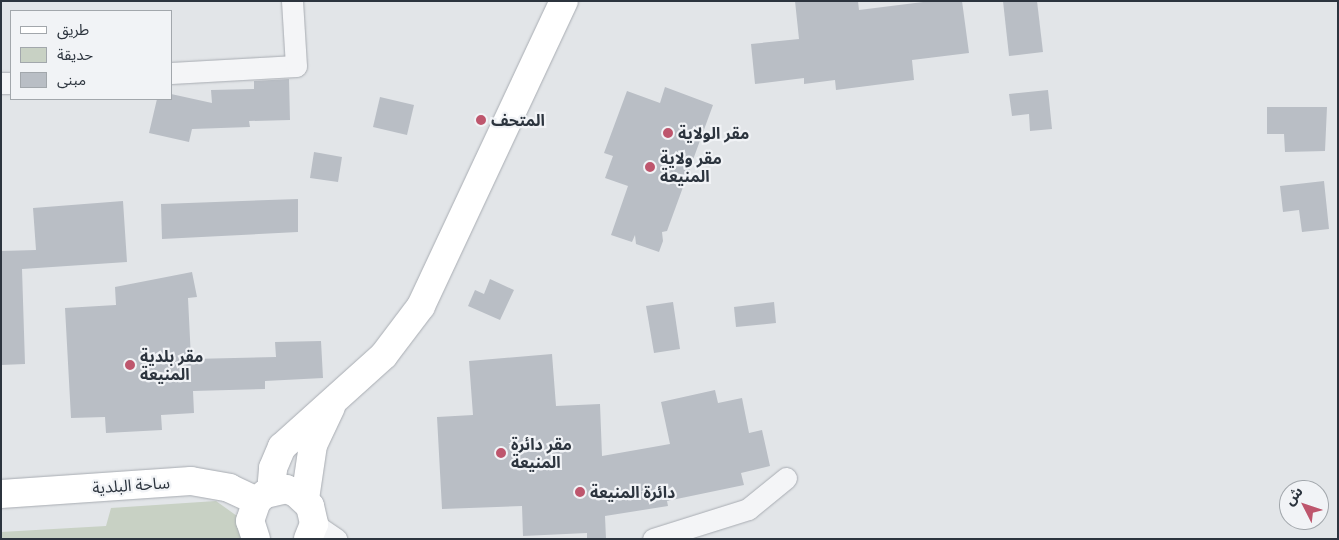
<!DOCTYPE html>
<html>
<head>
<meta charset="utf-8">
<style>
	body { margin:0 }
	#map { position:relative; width:1339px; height:540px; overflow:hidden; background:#e2e5e8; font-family:"Golos Text","Noto Sans Arabic",sans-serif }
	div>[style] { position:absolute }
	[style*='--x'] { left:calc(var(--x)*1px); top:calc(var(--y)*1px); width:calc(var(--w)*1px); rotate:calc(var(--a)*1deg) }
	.green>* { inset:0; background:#c8d1c4 }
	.building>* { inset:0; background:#b9bec5 }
	.roads { filter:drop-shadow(0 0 1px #a8acb2) drop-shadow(0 0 1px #a8acb2) }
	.street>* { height:21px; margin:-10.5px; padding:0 10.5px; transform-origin:10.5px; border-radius:10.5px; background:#f4f5f7 }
	.secondary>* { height:28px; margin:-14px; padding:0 14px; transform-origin:14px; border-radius:14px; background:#fff }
	.dots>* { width:14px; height:14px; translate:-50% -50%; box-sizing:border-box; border:2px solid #f1f3f6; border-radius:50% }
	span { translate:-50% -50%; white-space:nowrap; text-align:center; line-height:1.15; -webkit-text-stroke:4.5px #f1f3f6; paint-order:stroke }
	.poi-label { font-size:16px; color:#2c343e; font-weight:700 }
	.left { translate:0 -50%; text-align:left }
	.street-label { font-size:16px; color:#2c343e }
	.frame { position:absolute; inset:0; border:2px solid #2c343e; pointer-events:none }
	.legend { position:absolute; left:10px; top:10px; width:162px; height:90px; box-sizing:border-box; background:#f1f3f6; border:1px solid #a2a7ac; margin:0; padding:6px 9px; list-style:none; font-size:15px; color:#2c343e }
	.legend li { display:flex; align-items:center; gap:10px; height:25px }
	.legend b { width:25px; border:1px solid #a2a7ac }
	.north { position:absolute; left:1279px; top:480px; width:50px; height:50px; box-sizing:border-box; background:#f1f3f6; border:1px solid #a2a7ac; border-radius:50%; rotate:311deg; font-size:14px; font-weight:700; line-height:20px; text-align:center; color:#2c343e }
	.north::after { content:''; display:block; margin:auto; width:18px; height:22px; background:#be566d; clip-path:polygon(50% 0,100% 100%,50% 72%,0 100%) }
</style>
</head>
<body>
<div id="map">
	<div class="green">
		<i style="clip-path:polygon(216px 501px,237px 516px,247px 539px,1px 539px,1px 532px,106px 526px,111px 508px)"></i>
	</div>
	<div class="building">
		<i style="clip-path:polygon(795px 1px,858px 1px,859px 10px,931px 1px,962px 1px,969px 53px,912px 60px,914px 80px,836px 90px,835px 80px,804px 84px,804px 78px,755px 84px,751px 44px,799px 39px)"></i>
		<i style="clip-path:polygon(1003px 1px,1037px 1px,1043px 52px,1009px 56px)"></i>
		<i style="clip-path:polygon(289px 79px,290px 120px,249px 121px,250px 127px,192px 129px,189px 142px,149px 133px,157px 99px,171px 99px,171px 94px,212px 103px,211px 90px,254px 89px,254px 81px)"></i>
		<i style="clip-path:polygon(665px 87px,713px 105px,667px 231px,662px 232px,663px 241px,659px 252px,636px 244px,635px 235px,632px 242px,611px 235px,628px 186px,605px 178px,613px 156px,604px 153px,627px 91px,660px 103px)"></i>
		<i style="clip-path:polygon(1048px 90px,1052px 129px,1030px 131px,1029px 114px,1012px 116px,1009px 94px)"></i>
		<i style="clip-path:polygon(380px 97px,414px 105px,407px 135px,373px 127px)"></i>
		<i style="clip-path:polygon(1267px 107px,1327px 107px,1325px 151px,1285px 152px,1284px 134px,1267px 134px)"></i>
		<i style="clip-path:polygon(314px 152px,342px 157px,338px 182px,310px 178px)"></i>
		<i style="clip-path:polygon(1324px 181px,1329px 229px,1302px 232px,1299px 210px,1283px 212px,1280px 186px)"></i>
		<i style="clip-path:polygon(298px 199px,298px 232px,162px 239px,161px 204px)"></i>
		<i style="clip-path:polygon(123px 201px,127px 262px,22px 269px,25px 364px,1px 365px,1px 251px,36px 250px,33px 208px)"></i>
		<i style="clip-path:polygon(192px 272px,197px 297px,188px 298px,191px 359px,276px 357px,275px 342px,321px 341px,323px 378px,265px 381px,265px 389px,193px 391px,194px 413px,161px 415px,162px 430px,106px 433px,105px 417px,71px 418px,65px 308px,116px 305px,115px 287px)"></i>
		<i style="clip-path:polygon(490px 279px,514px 290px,500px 320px,468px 306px,475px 290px,484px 294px)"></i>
		<i style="clip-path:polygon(673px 302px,680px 349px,654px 353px,646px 306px)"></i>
		<i style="clip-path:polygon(774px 302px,776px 323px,736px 327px,734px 307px)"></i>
		<i style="clip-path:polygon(552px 354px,556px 406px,600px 404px,602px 456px,670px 444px,661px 402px,715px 390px,718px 403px,742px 398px,749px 433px,762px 430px,770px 466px,741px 473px,744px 485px,667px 501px,668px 506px,605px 516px,606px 539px,587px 539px,587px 533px,523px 536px,522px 506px,442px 509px,437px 417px,473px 415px,469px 361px)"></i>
	</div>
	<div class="roads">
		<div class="street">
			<i style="--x:171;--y:73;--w:125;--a:-3.2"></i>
			<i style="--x:296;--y:66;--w:65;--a:-93.5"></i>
			<i style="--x:1;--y:83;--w:10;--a:0"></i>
			<i style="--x:314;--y:524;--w:27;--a:34"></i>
			<i style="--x:653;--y:539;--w:100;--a:-17.5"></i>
			<i style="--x:748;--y:509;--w:49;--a:-39.2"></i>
		</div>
		<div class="secondary">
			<i style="--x:271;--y:492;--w:24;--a:-85"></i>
			<i style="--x:273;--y:468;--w:23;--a:-67"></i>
			<i style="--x:282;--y:447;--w:137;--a:-42"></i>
			<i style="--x:384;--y:355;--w:61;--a:-52.9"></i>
			<i style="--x:421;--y:306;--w:337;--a:-64.9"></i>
			<i style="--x:1;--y:494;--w:190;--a:-3.9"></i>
			<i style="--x:191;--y:481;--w:39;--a:10"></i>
			<i style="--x:229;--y:488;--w:31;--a:25"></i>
			<i style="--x:305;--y:499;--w:55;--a:-81.6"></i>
			<i style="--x:313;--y:445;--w:42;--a:-64.7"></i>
			<i style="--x:256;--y:539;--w:19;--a:-108"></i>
			<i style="--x:250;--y:521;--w:21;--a:-71"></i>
			<i style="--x:257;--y:501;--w:11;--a:-41"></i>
			<i style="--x:265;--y:494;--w:22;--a:-13"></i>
			<i style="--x:286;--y:489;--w:11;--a:22"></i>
			<i style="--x:296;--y:493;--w:19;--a:43"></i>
			<i style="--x:310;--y:506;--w:18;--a:77"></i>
			<i style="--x:314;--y:524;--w:16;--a:112"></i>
		</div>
	</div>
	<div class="dots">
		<i style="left:481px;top:120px;background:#be566d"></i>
		<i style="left:668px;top:133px;background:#be566d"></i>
		<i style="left:650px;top:167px;background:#be566d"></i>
		<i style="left:130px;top:365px;background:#be566d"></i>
		<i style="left:501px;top:453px;background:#be566d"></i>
		<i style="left:580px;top:492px;background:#be566d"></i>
	</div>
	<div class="poi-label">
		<span class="left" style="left:491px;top:120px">المتحف</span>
		<span class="left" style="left:678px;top:133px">مقر الولاية</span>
		<span class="left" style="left:660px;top:167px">مقر ولاية<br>المنيعة</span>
		<span class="left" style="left:140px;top:365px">مقر بلدية<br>المنيعة</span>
		<span class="left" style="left:511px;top:453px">مقر دائرة<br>المنيعة</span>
		<span class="left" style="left:590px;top:492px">دائرة المنيعة</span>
	</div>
	<div class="street-label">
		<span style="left:131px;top:485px;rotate:-4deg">ساحة البلدية</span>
	</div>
	<div class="frame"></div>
	<ul class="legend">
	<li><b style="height:6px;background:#fff"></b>طريق</li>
	<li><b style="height:14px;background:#c8d1c4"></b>حديقة</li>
	<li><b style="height:14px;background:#b9bec5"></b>مبنى</li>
	</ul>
	<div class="north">ش</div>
</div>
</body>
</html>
